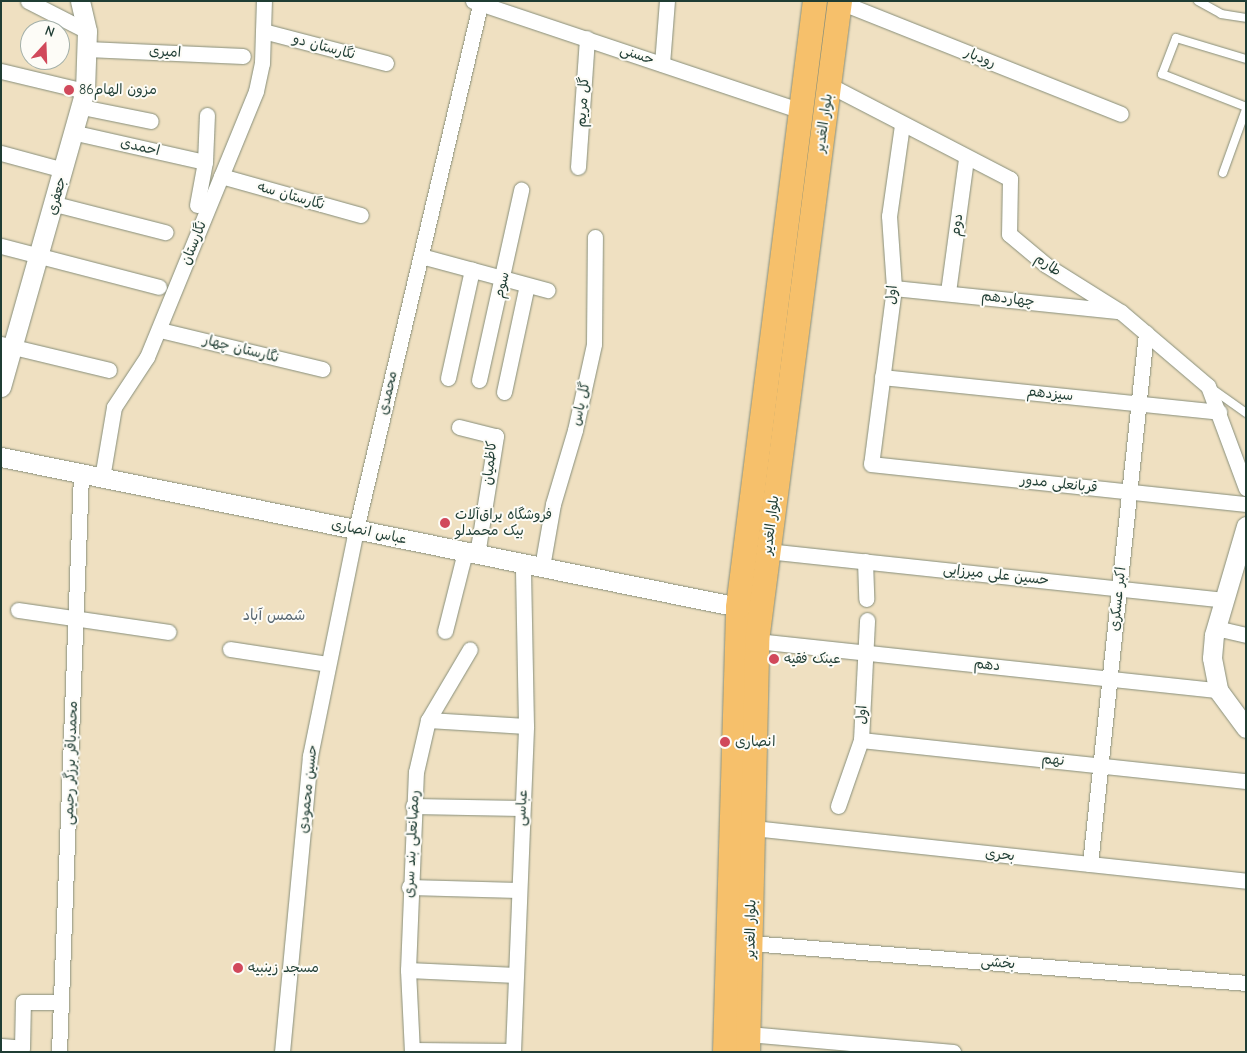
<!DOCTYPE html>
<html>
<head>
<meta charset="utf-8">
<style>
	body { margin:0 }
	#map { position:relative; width:1247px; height:1053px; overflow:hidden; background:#efe0c1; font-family:"Comic Neue","Playpen Sans Arabic",sans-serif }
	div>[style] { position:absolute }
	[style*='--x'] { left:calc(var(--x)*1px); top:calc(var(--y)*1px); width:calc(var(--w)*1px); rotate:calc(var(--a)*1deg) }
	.roads { filter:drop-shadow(0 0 1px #878e7a) drop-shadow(0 0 1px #878e7a) }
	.service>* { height:8px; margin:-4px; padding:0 4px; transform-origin:4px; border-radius:4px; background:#fff }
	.minor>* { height:15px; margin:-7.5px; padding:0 7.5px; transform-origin:7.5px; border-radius:7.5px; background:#fff }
	.tertiary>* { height:19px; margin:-9.5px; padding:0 9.5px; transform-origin:9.5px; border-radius:9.5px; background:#fff }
	.primary>* { height:24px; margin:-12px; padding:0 12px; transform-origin:12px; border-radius:12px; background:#f6c06b }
	.dots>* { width:14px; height:14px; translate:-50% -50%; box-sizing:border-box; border:2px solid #fdfcf7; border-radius:50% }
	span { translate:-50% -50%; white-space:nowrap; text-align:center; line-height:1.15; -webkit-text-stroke:4px #fdfcf7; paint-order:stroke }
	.street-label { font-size:14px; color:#1f3d34 }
	.poi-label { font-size:14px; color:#1f3d34 }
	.left { translate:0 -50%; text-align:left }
	.neighbourhood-label { font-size:15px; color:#576670 }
	.frame { position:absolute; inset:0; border:2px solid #1f3d34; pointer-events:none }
	.north { position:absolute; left:20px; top:20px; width:50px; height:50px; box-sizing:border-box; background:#fdfcf7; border:1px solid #a4b0a9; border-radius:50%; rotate:20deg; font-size:14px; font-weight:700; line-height:20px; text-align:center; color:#1f3d34 }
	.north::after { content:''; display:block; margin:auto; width:18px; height:22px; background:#d1495b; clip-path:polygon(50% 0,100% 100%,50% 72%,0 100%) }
</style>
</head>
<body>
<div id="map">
	<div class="roads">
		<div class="service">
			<i style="--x:1198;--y:1;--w:26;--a:29"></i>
			<i style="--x:1221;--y:14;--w:25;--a:9"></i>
			<i style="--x:1246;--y:59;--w:73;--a:-163.3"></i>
			<i style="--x:1176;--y:38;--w:39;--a:111"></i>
			<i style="--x:1162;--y:74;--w:90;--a:21.4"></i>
			<i style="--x:1223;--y:173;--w:68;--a:-70.2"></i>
			<i style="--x:1211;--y:388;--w:43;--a:35.5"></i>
		</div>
		<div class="minor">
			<i style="--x:28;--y:1;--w:66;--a:27"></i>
			<i style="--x:473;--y:1;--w:346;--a:18.5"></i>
			<i style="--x:840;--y:2;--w:302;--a:21.7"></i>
			<i style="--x:263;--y:31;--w:127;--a:14.6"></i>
			<i style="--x:87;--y:49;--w:156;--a:2.6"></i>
			<i style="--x:662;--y:64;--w:63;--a:-85.5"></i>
			<i style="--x:1;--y:71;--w:86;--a:13.4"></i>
			<i style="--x:829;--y:85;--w:204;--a:27.4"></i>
			<i style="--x:1010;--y:179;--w:55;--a:91"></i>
			<i style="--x:1009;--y:234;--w:48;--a:40"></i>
			<i style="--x:1046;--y:265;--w:89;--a:32.1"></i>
			<i style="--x:1121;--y:312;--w:114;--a:40.4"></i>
			<i style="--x:1208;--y:386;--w:109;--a:69.6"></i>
			<i style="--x:82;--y:107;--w:70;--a:11.5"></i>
			<i style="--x:902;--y:125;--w:92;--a:98.1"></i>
			<i style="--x:889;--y:216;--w:72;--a:86"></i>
			<i style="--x:894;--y:288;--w:177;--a:97.4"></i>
			<i style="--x:871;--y:464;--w:377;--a:6.1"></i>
			<i style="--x:76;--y:133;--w:132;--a:12.7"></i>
			<i style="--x:1;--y:153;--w:65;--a:15.1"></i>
			<i style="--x:578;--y:167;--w:129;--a:-86"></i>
			<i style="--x:221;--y:176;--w:145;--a:15.6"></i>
			<i style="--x:55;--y:204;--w:114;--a:14.3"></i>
			<i style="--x:197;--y:205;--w:44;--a:-79.5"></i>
			<i style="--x:205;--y:162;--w:47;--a:-87.6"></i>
			<i style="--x:1;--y:246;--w:163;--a:14.5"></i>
			<i style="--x:421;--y:256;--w:131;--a:15.1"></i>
			<i style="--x:894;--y:288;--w:224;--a:5.9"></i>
			<i style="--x:948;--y:292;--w:134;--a:-82.3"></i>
			<i style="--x:160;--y:330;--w:167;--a:13.5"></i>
			<i style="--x:1;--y:344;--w:111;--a:13.5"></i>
			<i style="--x:882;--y:377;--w:339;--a:5.9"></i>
			<i style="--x:448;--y:378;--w:111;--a:-77.5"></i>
			<i style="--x:479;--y:380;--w:195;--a:-77.5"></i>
			<i style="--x:504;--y:392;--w:109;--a:-77.9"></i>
			<i style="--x:459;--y:427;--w:38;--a:14"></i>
			<i style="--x:496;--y:436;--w:120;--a:99.1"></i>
			<i style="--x:102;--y:478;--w:72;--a:-80.4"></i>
			<i style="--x:114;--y:407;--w:60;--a:-56.6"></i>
			<i style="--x:147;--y:357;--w:287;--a:-67.7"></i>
			<i style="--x:256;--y:91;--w:29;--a:-78"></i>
			<i style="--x:262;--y:63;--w:62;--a:-88.2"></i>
			<i style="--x:767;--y:551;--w:460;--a:6.1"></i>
			<i style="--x:865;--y:561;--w:38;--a:88"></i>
			<i style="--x:542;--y:567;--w:64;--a:-80.1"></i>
			<i style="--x:553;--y:504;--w:77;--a:-73.4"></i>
			<i style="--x:575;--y:430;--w:88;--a:-77.5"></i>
			<i style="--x:594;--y:344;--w:107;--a:-89.5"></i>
			<i style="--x:18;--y:610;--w:152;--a:8.3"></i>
			<i style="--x:1216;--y:628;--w:31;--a:13"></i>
			<i style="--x:445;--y:631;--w:81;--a:-75.8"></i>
			<i style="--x:757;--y:641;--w:464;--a:6.1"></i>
			<i style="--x:230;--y:649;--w:99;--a:8.7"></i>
			<i style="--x:428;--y:720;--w:98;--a:3.5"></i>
			<i style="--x:861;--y:740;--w:387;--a:6.1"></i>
			<i style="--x:413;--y:806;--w:108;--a:1.1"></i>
			<i style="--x:838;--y:806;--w:70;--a:-70.8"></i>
			<i style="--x:861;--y:740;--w:120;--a:-87.1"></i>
			<i style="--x:753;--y:828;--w:496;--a:6.1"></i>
			<i style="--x:1090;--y:864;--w:534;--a:-83.98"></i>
			<i style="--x:409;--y:887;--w:109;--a:1.6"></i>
			<i style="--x:750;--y:943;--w:498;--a:4.6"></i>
			<i style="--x:408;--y:970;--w:108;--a:2.7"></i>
			<i style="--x:748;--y:1034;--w:206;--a:5"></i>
			<i style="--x:1;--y:1046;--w:21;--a:5"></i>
			<i style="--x:22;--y:1048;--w:46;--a:-88.8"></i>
			<i style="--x:23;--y:1002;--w:38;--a:0"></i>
			<i style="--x:412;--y:1050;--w:101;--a:0.6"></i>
			<i style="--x:59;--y:1052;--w:579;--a:-87.82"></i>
			<i style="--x:282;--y:1052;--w:297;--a:-84.6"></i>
			<i style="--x:310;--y:756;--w:232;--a:-78.5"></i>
			<i style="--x:356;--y:529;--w:543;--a:-76.68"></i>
			<i style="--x:412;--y:1052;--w:82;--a:-92.8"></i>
			<i style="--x:408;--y:970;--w:198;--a:-87.7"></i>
			<i style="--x:416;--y:772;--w:53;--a:-77"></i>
			<i style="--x:428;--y:720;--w:82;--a:-59.4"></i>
			<i style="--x:513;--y:1052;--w:326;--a:-87.7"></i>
			<i style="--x:526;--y:726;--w:163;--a:-91.1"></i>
		</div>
		<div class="tertiary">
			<i style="--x:1;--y:387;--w:308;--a:-74.2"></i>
			<i style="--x:85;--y:91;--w:60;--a:-88.1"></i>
			<i style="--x:87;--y:31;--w:31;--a:-103"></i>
			<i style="--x:1;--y:457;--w:752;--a:11.5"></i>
			<i style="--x:1246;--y:526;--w:114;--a:106.4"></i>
			<i style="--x:1214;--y:635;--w:23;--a:95"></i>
			<i style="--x:1212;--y:658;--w:33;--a:79"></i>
			<i style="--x:1218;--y:690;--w:47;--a:53.6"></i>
		</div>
		<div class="primary">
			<i style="--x:725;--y:1052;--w:445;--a:-88.3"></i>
			<i style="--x:738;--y:607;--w:611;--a:-82.76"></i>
			<i style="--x:748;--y:1052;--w:411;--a:-88.7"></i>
			<i style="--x:757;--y:641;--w:645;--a:-82.61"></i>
		</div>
	</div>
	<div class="dots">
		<i style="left:69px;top:90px;background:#d1495b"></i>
		<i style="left:445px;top:523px;background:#d1495b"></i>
		<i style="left:774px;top:659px;background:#d1495b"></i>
		<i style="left:725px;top:742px;background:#d1495b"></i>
		<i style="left:238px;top:968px;background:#d1495b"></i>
	</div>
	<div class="street-label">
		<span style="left:324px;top:47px;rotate:15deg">نگارستان دو</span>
		<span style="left:165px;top:52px;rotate:3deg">امیری</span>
		<span style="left:637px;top:55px;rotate:19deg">حسنی</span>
		<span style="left:980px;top:58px;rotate:22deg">رودبار</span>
		<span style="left:583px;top:102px;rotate:-86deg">گل مریم</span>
		<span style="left:824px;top:123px;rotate:-82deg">بلوار الغدیر</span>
		<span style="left:140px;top:147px;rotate:13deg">احمدی</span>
		<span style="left:57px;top:196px;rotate:-75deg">جعفری</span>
		<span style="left:291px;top:196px;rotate:16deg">نگارستان سه</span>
		<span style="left:957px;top:225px;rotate:-83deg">دوم</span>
		<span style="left:194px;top:243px;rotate:-68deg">نگارستان</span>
		<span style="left:1048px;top:265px;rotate:34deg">طارم</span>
		<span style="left:502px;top:285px;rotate:-77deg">سوم</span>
		<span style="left:892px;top:295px;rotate:-86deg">اول</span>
		<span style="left:1008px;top:299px;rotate:7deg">چهاردهم</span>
		<span style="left:241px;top:349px;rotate:14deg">نگارستان چهار</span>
		<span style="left:388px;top:393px;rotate:-77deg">محمدی</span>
		<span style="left:1050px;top:394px;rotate:6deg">سیزدهم</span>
		<span style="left:581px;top:404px;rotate:-77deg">گل یاس</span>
		<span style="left:490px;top:463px;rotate:-84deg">کاظمیان</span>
		<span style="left:1059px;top:484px;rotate:6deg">قربانعلی مدور</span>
		<span style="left:771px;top:525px;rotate:-83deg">بلوار الغدیر</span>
		<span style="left:369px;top:532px;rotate:12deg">عباس انصاری</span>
		<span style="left:996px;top:575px;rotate:6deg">حسین علی میرزایی</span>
		<span style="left:1118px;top:599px;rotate:-84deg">اکبر عسکری</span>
		<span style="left:987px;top:665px;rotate:6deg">دهم</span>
		<span style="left:862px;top:715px;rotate:-87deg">اول</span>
		<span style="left:1053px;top:760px;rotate:6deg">نهم</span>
		<span style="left:71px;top:763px;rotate:-88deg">محمدباقر برزگر رحیمی</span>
		<span style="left:308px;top:789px;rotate:-84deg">حسین محمودی</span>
		<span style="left:522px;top:808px;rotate:-87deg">عباسی</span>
		<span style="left:412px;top:844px;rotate:-87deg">رمضانعلی بند سری</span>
		<span style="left:1000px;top:855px;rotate:6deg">بحری</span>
		<span style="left:751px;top:929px;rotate:-89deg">بلوار الغدیر</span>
		<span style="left:998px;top:963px;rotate:5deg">بخشی</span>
	</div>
	<div class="poi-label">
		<span class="left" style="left:79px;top:90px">مزون الهام86</span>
		<span class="left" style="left:455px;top:523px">فروشگاه یراق‌آلات<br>بیک محمدلو</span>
		<span class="left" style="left:784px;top:659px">عینک فقیه</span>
		<span class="left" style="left:735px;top:742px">انصاری</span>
		<span class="left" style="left:248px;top:968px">مسجد زینبیه</span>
	</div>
	<div class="neighbourhood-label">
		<span style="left:274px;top:616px">شمس آباد</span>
	</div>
	<div class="frame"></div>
	<div class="north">N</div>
</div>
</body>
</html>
